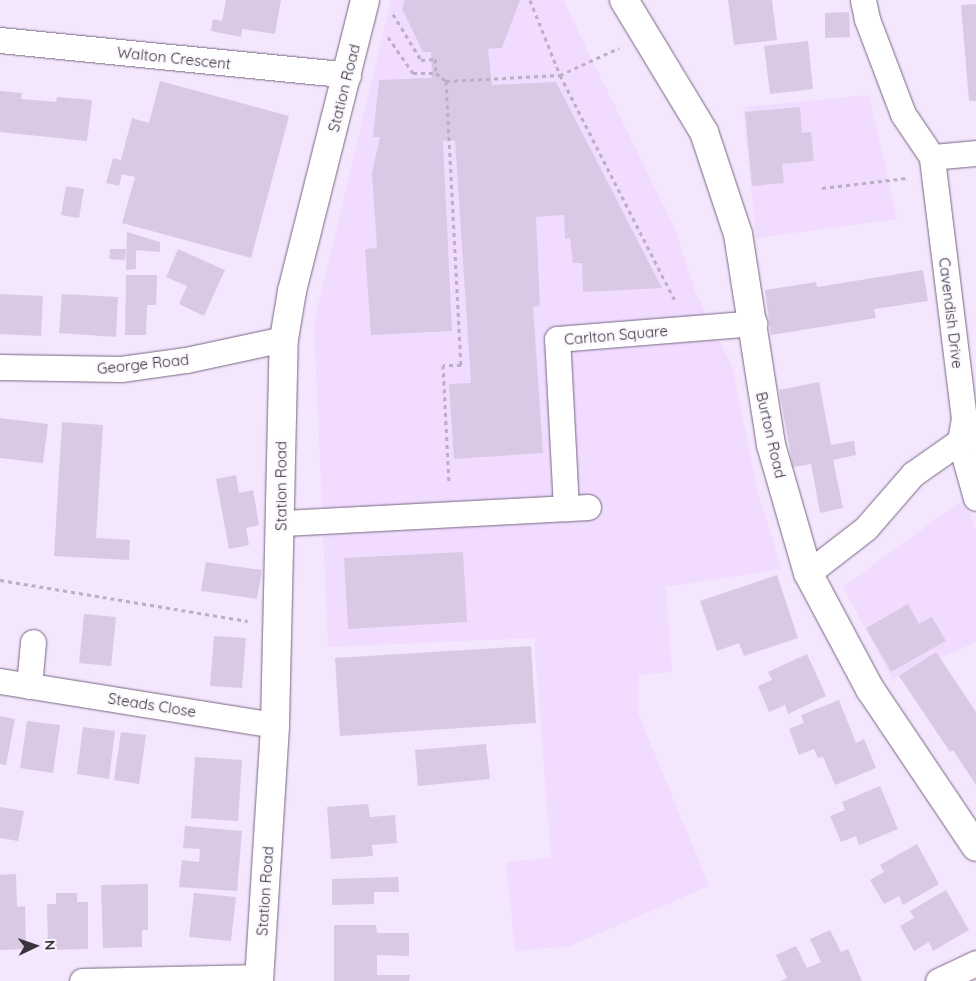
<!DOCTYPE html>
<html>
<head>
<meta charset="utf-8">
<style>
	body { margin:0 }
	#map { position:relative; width:976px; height:981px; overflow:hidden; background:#f4e6fd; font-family:Quicksand,sans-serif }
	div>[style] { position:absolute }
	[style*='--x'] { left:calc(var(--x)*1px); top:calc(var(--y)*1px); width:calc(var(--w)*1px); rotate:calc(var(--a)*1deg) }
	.built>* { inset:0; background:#f1dcff }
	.building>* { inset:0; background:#dac9e5 }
	.path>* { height:3px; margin-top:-1.5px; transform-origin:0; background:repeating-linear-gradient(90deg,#bbafc2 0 4px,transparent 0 8px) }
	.roads { filter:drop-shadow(0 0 1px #776781) drop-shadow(0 0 1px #776781) }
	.street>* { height:25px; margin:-12.5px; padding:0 12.5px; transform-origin:12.5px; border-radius:12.5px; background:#fff }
	.secondary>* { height:28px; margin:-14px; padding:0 14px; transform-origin:14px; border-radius:14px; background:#fff }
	span { translate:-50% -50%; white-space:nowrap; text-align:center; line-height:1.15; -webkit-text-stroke:4.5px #fcf8fe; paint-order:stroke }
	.street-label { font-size:15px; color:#39333e }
	.north { position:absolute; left:10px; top:921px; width:50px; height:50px; -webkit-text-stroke:4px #fcf8fe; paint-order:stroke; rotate:87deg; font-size:14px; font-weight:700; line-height:20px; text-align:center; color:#39333e }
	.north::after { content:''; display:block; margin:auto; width:18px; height:22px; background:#39333e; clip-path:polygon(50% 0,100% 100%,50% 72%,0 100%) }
</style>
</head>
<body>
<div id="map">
	<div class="built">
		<i style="clip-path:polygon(391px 0,563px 0,674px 227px,695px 291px,732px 366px,759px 497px,782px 569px,666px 587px,672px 672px,639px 675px,638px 713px,709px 886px,570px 946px,515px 951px,506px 862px,551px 858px,534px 638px,328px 647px,314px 323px)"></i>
		<i style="clip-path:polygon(869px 95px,897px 219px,756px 238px,743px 107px)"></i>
		<i style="clip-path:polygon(965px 498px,976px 533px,976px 642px,892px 679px,843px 587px)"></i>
	</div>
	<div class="building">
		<i style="clip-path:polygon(226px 0,281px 0,275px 34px,242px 29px,241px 37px,211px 31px,213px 19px,222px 21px)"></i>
		<i style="clip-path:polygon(405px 0,520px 0,502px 48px,488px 49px,492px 85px,556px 82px,662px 288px,583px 292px,582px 263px,573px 263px,570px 238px,565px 239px,564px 215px,536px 217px,540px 306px,533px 307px,543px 453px,454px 459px,449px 384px,471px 383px,455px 140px,443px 141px,452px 331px,371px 335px,365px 249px,377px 248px,372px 173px,380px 137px,373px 137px,379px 80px,432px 78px,431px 52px,423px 52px,402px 9px)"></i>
		<i style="clip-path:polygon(728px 0,772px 0,777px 40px,734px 45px)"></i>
		<i style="clip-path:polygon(976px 4px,976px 101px,969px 101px,961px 5px)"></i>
		<i style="clip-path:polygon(849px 12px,850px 37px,825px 38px,825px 13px)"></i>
		<i style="clip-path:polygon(808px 41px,813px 89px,770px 94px,764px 46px)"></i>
		<i style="clip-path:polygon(160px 81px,289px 116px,251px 258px,122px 223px,135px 177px,122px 174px,119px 186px,106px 183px,113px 158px,121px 160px,132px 118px,149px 123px)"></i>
		<i style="clip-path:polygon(0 91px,22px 93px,21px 99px,56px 102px,57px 97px,92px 100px,87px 141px,0 132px)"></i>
		<i style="clip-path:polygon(800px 107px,802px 133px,811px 132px,814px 161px,782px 164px,784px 183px,752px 186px,745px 112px)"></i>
		<i style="clip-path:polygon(66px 186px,84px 189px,79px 218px,61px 215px)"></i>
		<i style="clip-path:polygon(127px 232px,160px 242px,160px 252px,136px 250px,136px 269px,126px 270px)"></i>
		<i style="clip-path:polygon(110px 249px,126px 249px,125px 260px,109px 259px)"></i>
		<i style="clip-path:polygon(178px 249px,225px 270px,204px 316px,179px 304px,187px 286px,166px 277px)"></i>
		<i style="clip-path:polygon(923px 270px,928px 301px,874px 309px,876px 318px,771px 335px,765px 290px,816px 282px,817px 287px)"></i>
		<i style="clip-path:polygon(126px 275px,157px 275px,156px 305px,147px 305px,146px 335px,125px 335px)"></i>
		<i style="clip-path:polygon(0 294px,43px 296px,41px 336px,0 334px)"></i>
		<i style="clip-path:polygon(62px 294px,118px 297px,116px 337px,59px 333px)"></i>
		<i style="clip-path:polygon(819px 382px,831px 445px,854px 441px,856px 455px,833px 460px,843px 508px,820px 513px,811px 464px,793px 467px,779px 390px)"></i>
		<i style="clip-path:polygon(0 418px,48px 424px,43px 463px,0 458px)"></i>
		<i style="clip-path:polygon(62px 422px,103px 425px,96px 538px,130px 540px,129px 560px,54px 556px)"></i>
		<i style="clip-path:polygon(236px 475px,239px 493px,253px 490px,259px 525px,246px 528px,249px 545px,229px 549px,216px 479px)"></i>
		<i style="clip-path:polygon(463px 552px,467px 622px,348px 629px,344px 558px)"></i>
		<i style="clip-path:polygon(206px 562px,262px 570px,257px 599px,201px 591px)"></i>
		<i style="clip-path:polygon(777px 575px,798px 638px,744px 656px,739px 643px,717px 651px,700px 601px)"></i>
		<i style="clip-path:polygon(908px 604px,919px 624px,932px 617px,946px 641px,891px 672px,866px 628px)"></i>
		<i style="clip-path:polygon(84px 614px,116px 617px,111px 666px,79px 663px)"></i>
		<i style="clip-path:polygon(214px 636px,246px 638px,242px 688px,210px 686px)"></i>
		<i style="clip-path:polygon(531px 646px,536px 723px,340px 736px,335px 658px)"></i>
		<i style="clip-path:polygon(936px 652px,976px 712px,976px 785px,953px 750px,950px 752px,899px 676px)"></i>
		<i style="clip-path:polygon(807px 654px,826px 696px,788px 714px,785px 705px,769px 712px,758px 686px,772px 680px,768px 672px)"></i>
		<i style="clip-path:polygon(839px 700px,856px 743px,864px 739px,876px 768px,835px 785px,823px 757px,818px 758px,814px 749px,799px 755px,789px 729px,804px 723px,801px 715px)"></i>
		<i style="clip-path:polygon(0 716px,15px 719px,6px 765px,0 764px)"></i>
		<i style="clip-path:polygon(27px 721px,60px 725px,53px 773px,20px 768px)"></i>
		<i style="clip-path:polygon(83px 727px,115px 731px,109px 779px,77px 774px)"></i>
		<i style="clip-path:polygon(121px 732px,146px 735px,139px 784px,114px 780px)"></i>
		<i style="clip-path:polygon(486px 744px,490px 779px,418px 786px,415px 750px)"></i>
		<i style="clip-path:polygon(195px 757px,242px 760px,238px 821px,191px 818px)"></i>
		<i style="clip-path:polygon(880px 786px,898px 829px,859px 845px,856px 836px,841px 842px,830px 816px,845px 810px,842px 802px)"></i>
		<i style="clip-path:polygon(368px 804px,370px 817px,395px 815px,397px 843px,372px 845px,373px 856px,331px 859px,327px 807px)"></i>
		<i style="clip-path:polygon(0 807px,24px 811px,18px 841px,0 838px)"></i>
		<i style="clip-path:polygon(185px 826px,242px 831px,237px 891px,179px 887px,182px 860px,199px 862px,200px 849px,183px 848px)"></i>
		<i style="clip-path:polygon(917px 844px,939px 884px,903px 905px,899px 896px,884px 904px,870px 880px,884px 872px,880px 865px)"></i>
		<i style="clip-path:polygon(16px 874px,17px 907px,25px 906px,26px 949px,0 950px,0 875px)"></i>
		<i style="clip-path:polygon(398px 877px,399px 892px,374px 892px,374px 904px,332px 905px,332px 879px)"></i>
		<i style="clip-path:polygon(148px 884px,148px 930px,142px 930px,142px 947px,103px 948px,101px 885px)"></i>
		<i style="clip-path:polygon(946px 890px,969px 930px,933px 951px,929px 942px,914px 951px,900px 926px,914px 918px,910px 911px)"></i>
		<i style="clip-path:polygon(56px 893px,77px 893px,77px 902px,88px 902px,88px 949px,48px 950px,47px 904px,56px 904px)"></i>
		<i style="clip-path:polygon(194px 893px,236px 897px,231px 941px,189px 937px)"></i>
		<i style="clip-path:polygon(334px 925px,376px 925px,377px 933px,409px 933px,409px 956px,377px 955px,377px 975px,410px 975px,409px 981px,334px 981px)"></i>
		<i style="clip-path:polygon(830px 930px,841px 952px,848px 949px,862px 981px,780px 981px,787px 978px,776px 955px,796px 946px,807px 968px,821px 962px,810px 939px)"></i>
	</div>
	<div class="path">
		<i style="--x:530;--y:0;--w:81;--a:68.2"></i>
		<i style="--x:560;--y:75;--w:254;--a:63"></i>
		<i style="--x:393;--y:14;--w:54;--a:58.7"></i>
		<i style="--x:421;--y:60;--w:14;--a:-4"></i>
		<i style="--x:435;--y:59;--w:14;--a:86"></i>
		<i style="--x:388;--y:37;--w:44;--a:55.2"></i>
		<i style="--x:413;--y:73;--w:23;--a:0"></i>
		<i style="--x:436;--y:73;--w:13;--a:39"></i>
		<i style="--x:446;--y:81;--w:114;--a:-3"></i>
		<i style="--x:560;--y:75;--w:65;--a:-24.6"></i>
		<i style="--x:446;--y:81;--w:284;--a:87"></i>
		<i style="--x:461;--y:365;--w:18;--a:180"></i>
		<i style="--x:443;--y:365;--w:119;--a:87.1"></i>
		<i style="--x:822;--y:188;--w:85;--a:-6.8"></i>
		<i style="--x:0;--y:580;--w:251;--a:9.4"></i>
	</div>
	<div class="roads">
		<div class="street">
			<i style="--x:0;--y:40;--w:350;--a:5.7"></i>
			<i style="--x:932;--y:157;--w:44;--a:-5.2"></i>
			<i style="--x:0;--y:367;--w:121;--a:0.9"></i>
			<i style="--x:121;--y:369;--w:66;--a:-7.9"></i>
			<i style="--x:186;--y:360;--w:100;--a:-12.1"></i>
			<i style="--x:973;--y:437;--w:14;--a:163"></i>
			<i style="--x:960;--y:441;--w:59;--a:74.3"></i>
			<i style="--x:588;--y:507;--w:22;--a:177"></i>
			<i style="--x:566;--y:508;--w:169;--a:-93"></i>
			<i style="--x:557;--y:339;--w:198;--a:-4.6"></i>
			<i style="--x:282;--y:523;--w:284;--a:-3"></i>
			<i style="--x:808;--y:573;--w:73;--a:-37.8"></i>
			<i style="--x:866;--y:528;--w:72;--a:-49"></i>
			<i style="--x:913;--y:474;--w:57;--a:-35.1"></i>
			<i style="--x:960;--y:441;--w:22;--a:-80"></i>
			<i style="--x:964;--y:419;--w:264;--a:-97"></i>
			<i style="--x:932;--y:157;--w:52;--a:-124"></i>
			<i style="--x:903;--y:114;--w:102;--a:-110.8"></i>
			<i style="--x:867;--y:19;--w:19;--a:-102"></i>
			<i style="--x:0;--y:681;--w:278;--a:9.1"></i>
			<i style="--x:29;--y:686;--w:44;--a:-84.8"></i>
			<i style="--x:82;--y:981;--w:178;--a:-1.3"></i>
			<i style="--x:938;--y:981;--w:42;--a:-25.3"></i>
		</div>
		<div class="secondary">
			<i style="--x:624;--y:0;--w:154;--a:58.8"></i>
			<i style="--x:704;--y:132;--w:108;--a:71.6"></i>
			<i style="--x:738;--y:234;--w:214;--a:81.1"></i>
			<i style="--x:771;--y:445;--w:133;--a:73.9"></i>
			<i style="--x:808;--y:573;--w:132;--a:61.9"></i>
			<i style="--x:870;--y:689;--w:190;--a:56.1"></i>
			<i style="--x:259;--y:981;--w:256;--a:-86.4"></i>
			<i style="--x:275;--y:725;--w:386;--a:-88.7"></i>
			<i style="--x:284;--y:339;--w:49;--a:-80.5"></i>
			<i style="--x:292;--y:291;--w:300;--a:-75.9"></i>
		</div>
	</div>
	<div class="street-label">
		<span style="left:174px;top:58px;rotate:6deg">Walton Crescent</span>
		<span style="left:344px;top:88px;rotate:-76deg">Station Road</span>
		<span style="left:951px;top:313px;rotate:83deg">Cavendish Drive</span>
		<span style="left:616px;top:335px;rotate:-5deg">Carlton Square</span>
		<span style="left:143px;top:364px;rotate:-6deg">George Road</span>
		<span style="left:771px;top:435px;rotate:77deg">Burton Road</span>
		<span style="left:281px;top:486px;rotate:-90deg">Station Road</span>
		<span style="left:152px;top:705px;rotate:9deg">Steads Close</span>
		<span style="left:265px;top:891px;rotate:-86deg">Station Road</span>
	</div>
	<div class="north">N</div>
</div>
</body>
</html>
